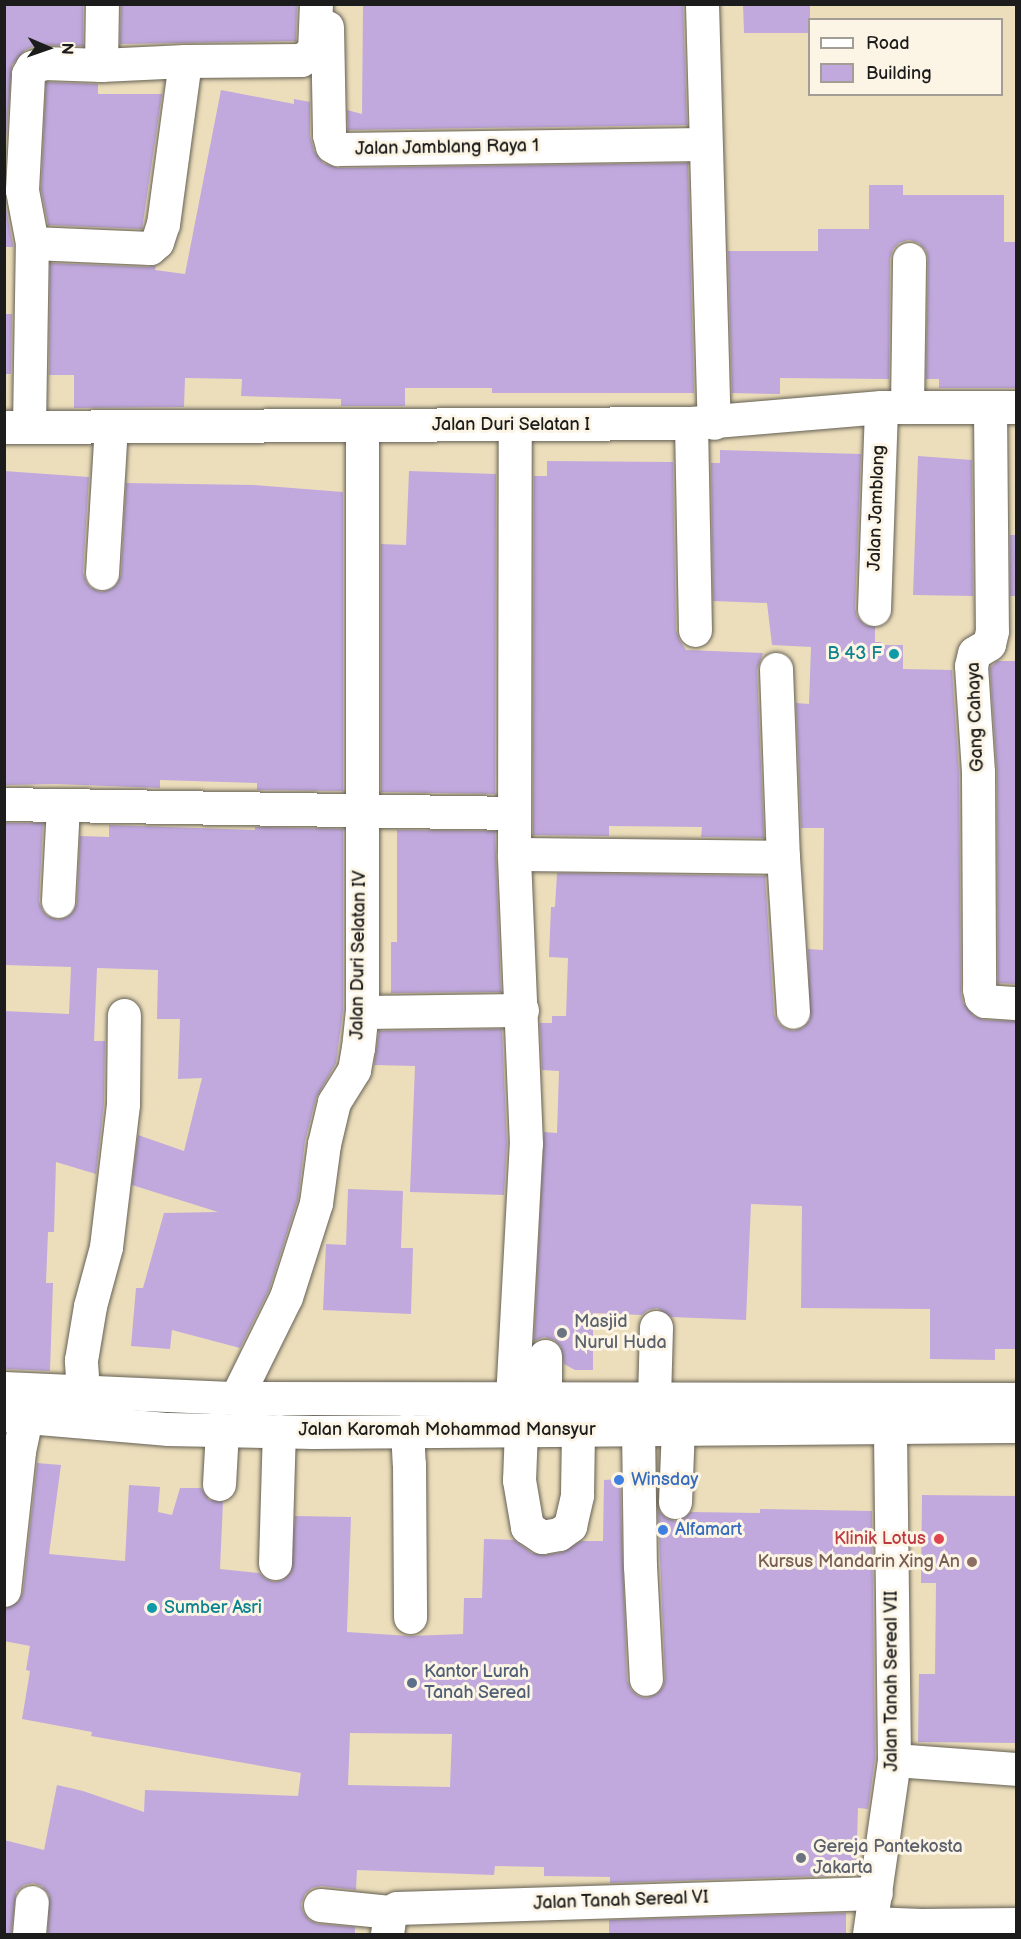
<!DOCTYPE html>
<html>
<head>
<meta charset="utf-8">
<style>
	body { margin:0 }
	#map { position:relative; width:1021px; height:1939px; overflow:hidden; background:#ecdebb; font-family:"Balsamiq Sans",sans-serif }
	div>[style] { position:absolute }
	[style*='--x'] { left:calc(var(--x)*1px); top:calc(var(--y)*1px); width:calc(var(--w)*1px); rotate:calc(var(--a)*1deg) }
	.building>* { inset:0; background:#c1a9de }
	.roads { filter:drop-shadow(0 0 2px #656054) drop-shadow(0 0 2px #656054) }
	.minor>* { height:33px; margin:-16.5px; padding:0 16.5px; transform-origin:16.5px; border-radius:16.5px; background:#fff }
	.major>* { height:33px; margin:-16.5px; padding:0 16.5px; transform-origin:16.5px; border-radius:16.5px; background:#fff }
	.dots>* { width:16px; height:16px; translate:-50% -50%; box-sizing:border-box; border:3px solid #fcf5e5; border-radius:50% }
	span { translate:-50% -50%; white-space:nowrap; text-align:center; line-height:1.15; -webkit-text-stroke:6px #fcf5e5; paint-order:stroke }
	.street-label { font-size:18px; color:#1c1c1c }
	.culture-label { font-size:18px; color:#0d838f }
	.right { translate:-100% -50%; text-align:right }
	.left { translate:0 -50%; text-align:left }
	.worship-label { font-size:18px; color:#5b616d }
	.shop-label { font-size:18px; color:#366cbe }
	.health-label { font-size:18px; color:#be3a42 }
	.education-label { font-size:18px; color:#785e54 }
	.service-label { font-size:18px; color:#4e5e75 }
	.frame { position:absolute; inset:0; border:6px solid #1c1c1c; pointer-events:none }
	.legend { position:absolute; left:808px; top:18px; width:195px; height:78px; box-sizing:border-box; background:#fcf5e5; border:2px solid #a29e95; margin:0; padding:8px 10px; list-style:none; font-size:18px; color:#1c1c1c }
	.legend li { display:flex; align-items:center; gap:12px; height:30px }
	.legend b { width:30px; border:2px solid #a29e95 }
	.north { position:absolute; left:18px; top:18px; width:60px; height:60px; -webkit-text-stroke:4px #fcf5e5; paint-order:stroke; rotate:92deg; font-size:16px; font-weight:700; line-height:24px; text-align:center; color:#1c1c1c }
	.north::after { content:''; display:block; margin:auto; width:21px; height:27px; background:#1c1c1c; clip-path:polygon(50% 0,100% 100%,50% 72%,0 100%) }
</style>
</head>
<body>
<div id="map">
	<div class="building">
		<i style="clip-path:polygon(4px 4px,83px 4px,83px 46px,38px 45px,25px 50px,12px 65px,4px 165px)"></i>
		<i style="clip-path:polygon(121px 4px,297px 4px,296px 41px,120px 44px)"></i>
		<i style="clip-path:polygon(363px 4px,683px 4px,687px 125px,348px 130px,347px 110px,362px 114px)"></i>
		<i style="clip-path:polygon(743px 4px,810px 4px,810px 33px,744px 33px)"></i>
		<i style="clip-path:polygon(46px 82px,98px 84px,98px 94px,162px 94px,142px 229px,48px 225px,41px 189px)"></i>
		<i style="clip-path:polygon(221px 90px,294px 104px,294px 99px,310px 102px,310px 136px,314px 151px,323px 163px,338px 168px,688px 163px,694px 393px,492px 393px,492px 388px,405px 388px,405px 406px,341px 406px,341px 399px,241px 396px,242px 379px,185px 378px,184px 407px,74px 408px,74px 375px,49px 375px,50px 263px,149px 267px,156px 265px,155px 270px,185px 274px)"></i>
		<i style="clip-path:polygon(869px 185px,903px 185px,903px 195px,1004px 195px,1004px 242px,1017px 242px,1016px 388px,939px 388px,939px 379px,926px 379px,928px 259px,926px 250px,919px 243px,909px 240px,899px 243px,893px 249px,890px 259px,889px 379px,780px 378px,780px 394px,732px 393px,728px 251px,818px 251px,818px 229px,869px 229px)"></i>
		<i style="clip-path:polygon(4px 198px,13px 245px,13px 247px,4px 247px)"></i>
		<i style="clip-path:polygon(4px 314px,12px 314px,11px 374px,4px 374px)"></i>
		<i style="clip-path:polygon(720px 450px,861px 454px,855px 608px,857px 617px,865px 625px,875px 627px,875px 642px,881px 642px,881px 645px,903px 645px,903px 669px,952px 670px,959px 773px,961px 993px,963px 1003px,974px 1016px,984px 1020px,1017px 1021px,1017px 1349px,995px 1349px,995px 1360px,930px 1359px,930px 1309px,801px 1308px,802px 1206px,751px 1204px,746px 1320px,671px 1317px,657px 1308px,648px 1310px,642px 1315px,593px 1313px,593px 1370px,575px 1370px,564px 1364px,561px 1347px,554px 1340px,544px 1337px,534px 1341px,544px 1132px,557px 1133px,559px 1071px,542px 1070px,540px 1023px,552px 1023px,552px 1016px,566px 1016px,568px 958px,549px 957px,551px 907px,555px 907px,557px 873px,765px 876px,774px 1014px,778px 1023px,785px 1029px,794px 1031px,804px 1027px,810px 1020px,808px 949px,823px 950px,824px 828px,801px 828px,796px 703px,809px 704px,811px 647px,772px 645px,767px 603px,713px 601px,711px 463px,720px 463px)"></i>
		<i style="clip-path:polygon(918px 456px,972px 460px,973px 596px,913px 595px)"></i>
		<i style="clip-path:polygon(547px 461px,673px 462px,676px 630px,679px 639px,686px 650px,763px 653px,757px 670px,764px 838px,701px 837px,702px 827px,609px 826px,609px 836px,533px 835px,534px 476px,547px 476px)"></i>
		<i style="clip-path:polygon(4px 471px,89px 477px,83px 572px,86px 582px,91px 588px,101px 592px,111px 589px,117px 584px,121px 575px,126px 483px,253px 485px,343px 492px,343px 791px,257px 790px,257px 783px,160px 780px,160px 788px,56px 784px,4px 785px)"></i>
		<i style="clip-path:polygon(409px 471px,496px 474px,495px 794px,381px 792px,381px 544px,406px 545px)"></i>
		<i style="clip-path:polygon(1010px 535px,1017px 535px,1017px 596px,1010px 596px)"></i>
		<i style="clip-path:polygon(997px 661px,1017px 661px,1017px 984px,998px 983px,997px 772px,990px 668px)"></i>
		<i style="clip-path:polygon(4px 823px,43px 823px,39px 901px,42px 910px,47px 916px,58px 920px,67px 917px,73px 912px,77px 903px,80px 836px,109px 837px,109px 825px,255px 830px,255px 827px,343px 829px,343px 1011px,336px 1063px,316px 1098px,305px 1141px,298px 1199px,269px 1290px,240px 1348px,172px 1330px,170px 1349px,131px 1346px,136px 1288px,143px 1288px,164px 1213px,218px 1212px,132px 1185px,138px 1135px,184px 1151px,202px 1078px,178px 1079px,180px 1019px,157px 1019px,158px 970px,97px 968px,94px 1041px,105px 1041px,104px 1103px,96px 1174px,56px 1162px,54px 1232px,48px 1232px,46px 1283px,53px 1283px,50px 1371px,4px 1369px,4px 1011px,69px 1014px,71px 967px,4px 965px)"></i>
		<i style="clip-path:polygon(397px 830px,495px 831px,501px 992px,391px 993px,391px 942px,397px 942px)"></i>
		<i style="clip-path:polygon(502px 1029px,507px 1144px,504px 1195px,410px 1192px,415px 1066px,374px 1065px,379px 1031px)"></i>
		<i style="clip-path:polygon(348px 1189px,403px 1191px,401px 1248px,413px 1248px,411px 1314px,323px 1310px,326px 1244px,346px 1245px)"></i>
		<i style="clip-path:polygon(evenodd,37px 1463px,61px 1465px,49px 1554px,125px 1561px,129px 1485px,160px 1487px,158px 1512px,172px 1515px,180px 1488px,201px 1488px,209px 1500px,223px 1502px,220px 1569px,259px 1573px,266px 1579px,274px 1582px,283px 1580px,291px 1572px,295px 1516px,351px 1517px,347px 1632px,410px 1636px,463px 1634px,464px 1598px,482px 1598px,484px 1539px,514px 1540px,532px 1553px,545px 1555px,563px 1552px,581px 1541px,603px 1541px,604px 1480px,620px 1479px,627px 1680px,631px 1690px,638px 1696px,646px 1698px,657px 1694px,663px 1687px,665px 1678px,658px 1511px,666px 1518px,675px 1521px,684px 1518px,691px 1512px,760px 1513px,760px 1509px,872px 1511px,875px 1759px,868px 1809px,858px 1808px,856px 1875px,610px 1883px,610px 1877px,544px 1876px,544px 1867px,495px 1866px,494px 1875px,357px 1870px,356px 1890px,321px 1886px,312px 1888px,305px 1894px,301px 1904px,303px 1912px,309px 1920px,318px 1924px,355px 1927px,355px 1935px,48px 1935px,49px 1895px,42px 1886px,33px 1883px,24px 1885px,16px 1892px,11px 1935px,4px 1935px,4px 1840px,44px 1850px,57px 1785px,83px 1791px,144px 1812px,145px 1790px,298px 1796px,301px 1773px,91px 1736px,92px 1732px,22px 1719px,30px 1671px,26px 1670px,30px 1646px,4px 1641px,4px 1618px,6px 1608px,19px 1601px,23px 1592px,37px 1463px,350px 1733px,452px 1734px,450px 1787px,348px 1785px,350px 1733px)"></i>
		<i style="clip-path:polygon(922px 1495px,1017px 1496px,1017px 1743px,918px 1742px,919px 1674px,935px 1674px,936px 1583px,921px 1583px)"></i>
		<i style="clip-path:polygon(846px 1913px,846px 1935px,609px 1935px,609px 1920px)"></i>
	</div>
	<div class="roads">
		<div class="minor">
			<i style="--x:702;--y:4;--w:419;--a:88.4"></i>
			<i style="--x:327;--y:27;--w:108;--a:88.9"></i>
			<i style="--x:329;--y:135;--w:11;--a:75"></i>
			<i style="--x:332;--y:146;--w:7;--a:27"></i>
			<i style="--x:338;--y:149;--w:367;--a:-0.8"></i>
			<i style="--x:101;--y:65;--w:61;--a:-89.1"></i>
			<i style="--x:32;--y:243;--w:118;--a:2.4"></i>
			<i style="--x:150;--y:248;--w:9;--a:-41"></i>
			<i style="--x:157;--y:242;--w:19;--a:-72"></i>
			<i style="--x:163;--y:224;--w:164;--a:-82.3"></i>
			<i style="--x:907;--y:407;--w:148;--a:-89.2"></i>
			<i style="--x:990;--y:409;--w:222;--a:89.5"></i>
			<i style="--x:992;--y:631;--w:13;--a:103"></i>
			<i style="--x:989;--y:644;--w:17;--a:149"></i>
			<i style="--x:974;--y:653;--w:13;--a:103"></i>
			<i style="--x:971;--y:666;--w:106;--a:86.2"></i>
			<i style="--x:978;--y:772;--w:217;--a:89.7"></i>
			<i style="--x:979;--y:989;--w:9;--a:77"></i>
			<i style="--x:981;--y:998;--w:5;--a:37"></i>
			<i style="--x:985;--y:1001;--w:31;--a:4"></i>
			<i style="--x:691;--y:423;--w:207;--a:88.9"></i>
			<i style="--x:4;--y:427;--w:687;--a:-0.33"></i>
			<i style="--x:691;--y:423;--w:191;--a:-4.8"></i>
			<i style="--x:881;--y:407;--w:135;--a:0"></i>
			<i style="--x:29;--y:427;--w:184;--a:-89.1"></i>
			<i style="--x:32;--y:243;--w:54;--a:-100.7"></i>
			<i style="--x:22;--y:190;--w:116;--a:-87"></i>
			<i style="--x:28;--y:74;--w:8;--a:-60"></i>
			<i style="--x:32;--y:67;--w:13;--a:-18"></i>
			<i style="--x:44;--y:63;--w:57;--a:2"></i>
			<i style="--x:101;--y:65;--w:84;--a:-2.7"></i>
			<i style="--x:185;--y:61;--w:116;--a:-0.5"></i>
			<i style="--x:301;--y:60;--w:16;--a:-35"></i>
			<i style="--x:314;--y:51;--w:47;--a:-87.6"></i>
			<i style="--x:102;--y:573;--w:147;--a:-86.5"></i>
			<i style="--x:874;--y:609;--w:202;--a:-88"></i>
			<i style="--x:776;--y:669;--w:188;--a:87.9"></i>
			<i style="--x:4;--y:804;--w:510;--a:1.01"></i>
			<i style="--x:514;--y:854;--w:269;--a:0.6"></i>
			<i style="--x:783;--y:857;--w:155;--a:86.3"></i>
			<i style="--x:58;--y:901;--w:96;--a:-87"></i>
			<i style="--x:362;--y:1012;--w:160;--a:-0.7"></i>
			<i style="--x:83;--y:1391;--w:31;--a:-94"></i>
			<i style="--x:81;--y:1360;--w:55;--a:-80.5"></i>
			<i style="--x:90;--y:1306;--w:61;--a:-74.8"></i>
			<i style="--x:106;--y:1247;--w:144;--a:-83.2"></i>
			<i style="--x:123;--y:1104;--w:89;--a:-89.4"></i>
			<i style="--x:236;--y:1398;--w:113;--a:-63.7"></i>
			<i style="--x:286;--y:1297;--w:99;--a:-72.3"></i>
			<i style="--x:316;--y:1203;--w:60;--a:-82.3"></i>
			<i style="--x:324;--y:1144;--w:43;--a:-76.6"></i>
			<i style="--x:334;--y:1102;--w:38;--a:-58"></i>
			<i style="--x:354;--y:1070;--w:22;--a:-80"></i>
			<i style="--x:358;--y:1048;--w:36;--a:-84"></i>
			<i style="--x:362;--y:1012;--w:587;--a:-90"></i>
			<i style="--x:512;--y:1399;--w:255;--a:-86.9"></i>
			<i style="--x:526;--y:1144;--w:290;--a:-92.4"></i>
			<i style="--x:514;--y:854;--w:428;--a:-89.9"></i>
			<i style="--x:545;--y:1399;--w:43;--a:-90"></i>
			<i style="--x:654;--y:1399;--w:72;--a:-88.4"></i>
			<i style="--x:638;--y:1428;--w:138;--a:89.2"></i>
			<i style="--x:640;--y:1566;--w:113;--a:87"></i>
			<i style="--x:521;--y:1429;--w:51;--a:92.2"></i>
			<i style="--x:519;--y:1480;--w:48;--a:80.3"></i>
			<i style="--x:527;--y:1527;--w:18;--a:34"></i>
			<i style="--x:542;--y:1537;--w:17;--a:-10"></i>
			<i style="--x:559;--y:1534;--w:14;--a:-36"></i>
			<i style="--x:570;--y:1526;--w:32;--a:-77"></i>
			<i style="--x:577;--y:1495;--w:66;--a:-89.1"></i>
			<i style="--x:407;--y:1430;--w:34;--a:87"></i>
			<i style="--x:409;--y:1464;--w:153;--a:89.6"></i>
			<i style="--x:219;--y:1484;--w:54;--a:-86.8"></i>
			<i style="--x:675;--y:1502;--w:74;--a:-87.7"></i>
			<i style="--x:275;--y:1563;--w:132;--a:-88.3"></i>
			<i style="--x:4;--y:1590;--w:140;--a:-83.8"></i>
			<i style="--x:19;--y:1451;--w:35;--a:-78"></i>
			<i style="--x:894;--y:1760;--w:122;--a:4.2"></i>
			<i style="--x:320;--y:1905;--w:70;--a:5.7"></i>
			<i style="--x:871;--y:1923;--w:50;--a:2.3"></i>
			<i style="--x:921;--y:1925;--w:95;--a:-0.6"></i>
			<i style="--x:29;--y:1934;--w:32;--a:-85"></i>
			<i style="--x:387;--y:1934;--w:22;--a:-82"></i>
			<i style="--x:390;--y:1912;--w:8;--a:-30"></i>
			<i style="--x:397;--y:1908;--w:479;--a:-1.8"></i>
			<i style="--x:869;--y:1934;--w:176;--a:-81.8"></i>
			<i style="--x:894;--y:1760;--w:334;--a:-90.7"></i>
		</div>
		<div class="major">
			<i style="--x:4;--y:1388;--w:232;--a:2.5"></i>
			<i style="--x:236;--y:1398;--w:780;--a:0.07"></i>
			<i style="--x:4;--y:1415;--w:165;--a:4.9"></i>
			<i style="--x:168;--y:1429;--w:145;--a:1.2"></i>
			<i style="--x:313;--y:1432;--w:703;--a:-0.49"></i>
		</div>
	</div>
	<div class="dots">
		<i style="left:894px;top:654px;background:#0f9aa8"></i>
		<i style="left:562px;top:1333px;background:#6b7280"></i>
		<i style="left:619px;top:1480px;background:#3f7fe0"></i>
		<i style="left:663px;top:1530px;background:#3f7fe0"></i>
		<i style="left:939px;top:1539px;background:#e0444e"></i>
		<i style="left:972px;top:1562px;background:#8d6e63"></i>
		<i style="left:152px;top:1608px;background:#0f9aa8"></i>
		<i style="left:412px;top:1683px;background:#5c6f8a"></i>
		<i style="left:801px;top:1858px;background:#6b7280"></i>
	</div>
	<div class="street-label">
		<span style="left:447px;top:148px;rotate:-1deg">Jalan Jamblang Raya 1</span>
		<span style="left:511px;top:425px">Jalan Duri Selatan I</span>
		<span style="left:877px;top:508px;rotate:-88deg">Jalan Jamblang</span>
		<span style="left:976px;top:717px;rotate:-92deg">Gang Cahaya</span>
		<span style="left:359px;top:955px;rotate:-89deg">Jalan Duri Selatan IV</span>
		<span style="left:447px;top:1430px">Jalan Karomah Mohammad Mansyur</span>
		<span style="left:892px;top:1681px;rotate:-90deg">Jalan Tanah Sereal VII</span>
		<span style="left:621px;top:1901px;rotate:-2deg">Jalan Tanah Sereal VI</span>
	</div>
	<div class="culture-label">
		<span class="right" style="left:882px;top:654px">B 43 F</span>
		<span class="left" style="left:164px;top:1608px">Sumber Asri</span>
	</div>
	<div class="worship-label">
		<span class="left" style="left:574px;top:1333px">Masjid<br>Nurul Huda</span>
		<span class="left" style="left:813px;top:1858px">Gereja Pantekosta<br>Jakarta</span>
	</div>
	<div class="shop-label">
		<span class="left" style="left:631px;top:1480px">Winsday</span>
		<span class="left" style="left:675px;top:1530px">Alfamart</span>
	</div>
	<div class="health-label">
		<span class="right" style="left:926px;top:1539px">Klinik Lotus</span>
	</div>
	<div class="education-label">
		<span class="right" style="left:960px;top:1562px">Kursus Mandarin Xing An</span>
	</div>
	<div class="service-label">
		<span class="left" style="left:424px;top:1683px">Kantor Lurah<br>Tanah Sereal</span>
	</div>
	<div class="frame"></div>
	<ul class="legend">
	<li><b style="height:8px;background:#fff"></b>Road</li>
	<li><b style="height:16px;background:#c1a9de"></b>Building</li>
	</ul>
	<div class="north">N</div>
</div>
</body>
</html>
